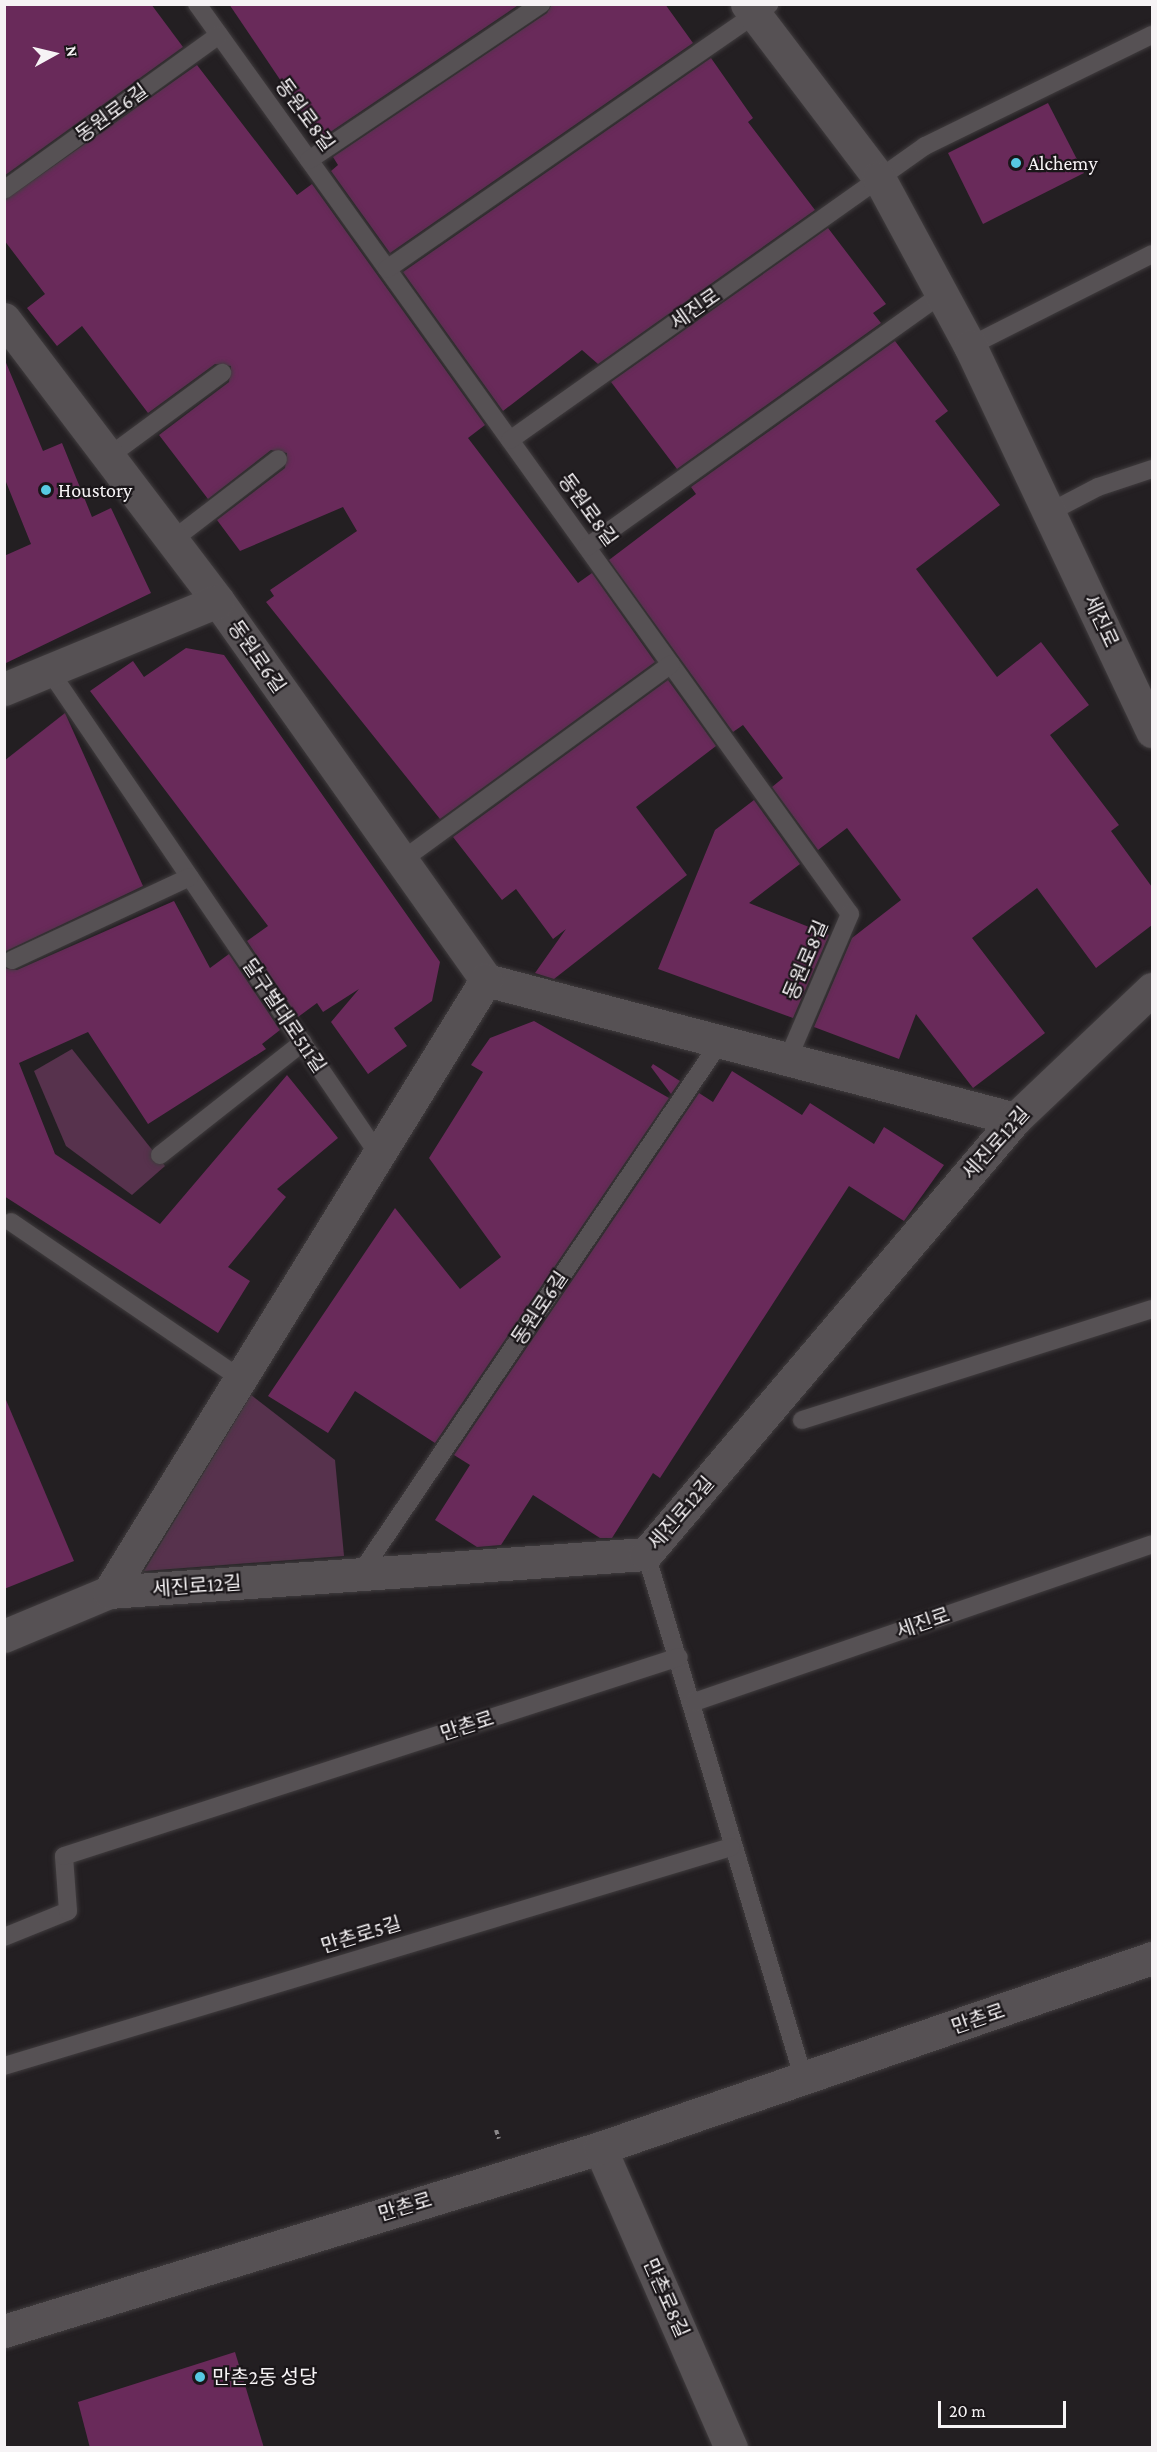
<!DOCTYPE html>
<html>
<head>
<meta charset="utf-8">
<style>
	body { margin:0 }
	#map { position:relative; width:1157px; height:2452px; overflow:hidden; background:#231f22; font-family:"Crimson Pro","Noto Sans KR",serif }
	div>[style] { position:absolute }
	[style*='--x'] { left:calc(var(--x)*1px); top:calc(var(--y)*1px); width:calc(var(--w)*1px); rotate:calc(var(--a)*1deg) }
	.green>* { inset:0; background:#57324d }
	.building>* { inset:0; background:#692a5a }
	.path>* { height:4px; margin-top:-2px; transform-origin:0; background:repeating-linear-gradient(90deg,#8b888a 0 4.5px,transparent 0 7.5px) }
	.roads { filter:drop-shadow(0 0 2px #403c3e) drop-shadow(0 0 2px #403c3e) }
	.lane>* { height:18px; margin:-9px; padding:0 9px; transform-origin:9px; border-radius:9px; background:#565154 }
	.street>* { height:33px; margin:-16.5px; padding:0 16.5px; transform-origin:16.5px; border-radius:16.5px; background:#565154 }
	.secondary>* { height:33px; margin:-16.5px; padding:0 16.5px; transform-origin:16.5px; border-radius:16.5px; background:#565154 }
	.dots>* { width:16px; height:16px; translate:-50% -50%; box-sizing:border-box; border:3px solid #1a1619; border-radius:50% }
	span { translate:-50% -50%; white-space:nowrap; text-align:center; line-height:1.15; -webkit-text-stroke:4.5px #1a1619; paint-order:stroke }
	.street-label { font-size:20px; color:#f6f3f5 }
	.poi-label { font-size:20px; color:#f6f3f5 }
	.left { translate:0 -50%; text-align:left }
	.frame { position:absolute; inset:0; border:6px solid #f6f3f5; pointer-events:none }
	.north { position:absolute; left:24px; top:24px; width:60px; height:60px; -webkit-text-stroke:4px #1a1619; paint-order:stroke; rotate:82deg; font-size:16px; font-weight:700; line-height:24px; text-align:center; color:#f6f3f5 }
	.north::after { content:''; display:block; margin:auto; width:21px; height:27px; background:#f6f3f5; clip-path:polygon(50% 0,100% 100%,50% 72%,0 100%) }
	.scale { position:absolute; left:938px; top:2401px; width:128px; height:27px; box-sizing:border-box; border:3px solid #f6f3f5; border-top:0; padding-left:8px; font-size:18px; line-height:21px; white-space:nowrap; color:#f6f3f5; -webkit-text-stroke:4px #1a1619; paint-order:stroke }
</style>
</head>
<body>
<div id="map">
	<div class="green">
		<i style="clip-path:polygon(72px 1049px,165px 1166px,132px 1195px,66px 1146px,34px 1071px)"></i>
		<i style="clip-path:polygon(251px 1395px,335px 1460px,344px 1556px,144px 1571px)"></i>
	</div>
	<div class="building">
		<i style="clip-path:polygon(4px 4px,151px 4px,183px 47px,4px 176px)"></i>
		<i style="clip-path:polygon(229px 4px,520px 4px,320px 139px)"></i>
		<i style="clip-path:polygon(552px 4px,665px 4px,693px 43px,390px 253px,331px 171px,338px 165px,333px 157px,547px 13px)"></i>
		<i style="clip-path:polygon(711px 58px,753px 118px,748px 122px,815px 210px,598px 364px,582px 350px,503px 411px,403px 272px)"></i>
		<i style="clip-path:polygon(197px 65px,297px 195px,312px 184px,485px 425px,468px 438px,578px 583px,592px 573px,655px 662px,440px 819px,266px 602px,274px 596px,270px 590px,357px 531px,343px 507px,240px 551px,217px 520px,285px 468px,287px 453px,271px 450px,208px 499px,159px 435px,229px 382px,231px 366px,215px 364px,148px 413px,82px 326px,57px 346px,27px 308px,45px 294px,4px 240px,4px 201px)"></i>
		<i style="clip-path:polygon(1048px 103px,1084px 173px,983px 224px,948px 153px)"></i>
		<i style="clip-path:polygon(828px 228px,886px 304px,873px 313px,881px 323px,677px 469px,611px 382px)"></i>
		<i style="clip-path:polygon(895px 341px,948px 411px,935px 421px,1000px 505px,916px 569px,997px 677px,1041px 642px,1089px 705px,1050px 735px,1119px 825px,1111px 831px,1152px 887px,1152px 925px,1096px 968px,1037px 888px,972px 938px,1045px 1033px,973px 1088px,916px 1014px,899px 1059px,814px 1027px,852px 938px,901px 900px,847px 828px,818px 850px,772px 787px,783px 778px,743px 725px,733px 732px,609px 560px,696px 494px,691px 487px)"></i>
		<i style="clip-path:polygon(4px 358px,43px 451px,62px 443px,92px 517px,111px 508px,151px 593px,4px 664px,4px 556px,31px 544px,4px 477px)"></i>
		<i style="clip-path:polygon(186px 648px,224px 655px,440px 962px,432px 1001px,394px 1028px,407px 1046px,368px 1074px,331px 1022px,359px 989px,323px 1012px,317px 1003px,298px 1017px,247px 941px,268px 926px,90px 691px,133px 661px,144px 677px)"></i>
		<i style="clip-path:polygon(668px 680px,716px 746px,636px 807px,687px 875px,554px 979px,535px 973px,566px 929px,553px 939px,516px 889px,502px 900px,453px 837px)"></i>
		<i style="clip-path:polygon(65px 713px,143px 886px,4px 952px,4px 761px)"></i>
		<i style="clip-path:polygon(754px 800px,800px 864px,749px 903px,829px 935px,793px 1018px,658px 969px,715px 830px)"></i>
		<i style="clip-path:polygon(174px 901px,210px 968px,229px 954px,280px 1030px,262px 1044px,266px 1049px,148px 1124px,88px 1032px,19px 1063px,55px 1154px,160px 1224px,287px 1075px,338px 1138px,277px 1189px,286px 1197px,228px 1267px,250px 1281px,218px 1333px,4px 1196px,4px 968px,17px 970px)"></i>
		<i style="clip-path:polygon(534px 1021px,669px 1098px,435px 1443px,355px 1391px,328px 1433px,268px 1396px,395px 1208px,460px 1289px,501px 1257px,429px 1158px,483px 1072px,471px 1065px,490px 1038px)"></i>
		<i style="clip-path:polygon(653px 1064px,680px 1081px,671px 1094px,651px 1067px)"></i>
		<i style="clip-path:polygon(732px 1071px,802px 1115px,810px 1103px,874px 1144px,884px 1127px,944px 1165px,904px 1221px,849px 1186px,660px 1478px,653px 1473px,612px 1538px,600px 1538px,533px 1495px,501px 1545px,477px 1547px,435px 1520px,470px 1465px,454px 1455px,699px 1093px,713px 1102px)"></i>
		<i style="clip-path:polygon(6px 1400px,74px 1561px,4px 1589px,4px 1401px)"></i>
		<i style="clip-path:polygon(235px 2352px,264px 2448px,90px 2448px,78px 2402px)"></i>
	</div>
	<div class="path">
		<i style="--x:496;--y:2130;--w:9;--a:72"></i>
	</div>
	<div class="roads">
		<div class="lane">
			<i style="--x:197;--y:4;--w:1120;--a:54.34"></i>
			<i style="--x:850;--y:914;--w:158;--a:113.2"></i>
			<i style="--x:309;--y:160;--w:280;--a:-33.9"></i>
			<i style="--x:4;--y:190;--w:265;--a:-35.8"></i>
			<i style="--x:387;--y:269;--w:465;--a:-34.7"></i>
			<i style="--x:970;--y:346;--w:204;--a:-26.8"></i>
			<i style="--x:510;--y:440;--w:509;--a:-35.32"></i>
			<i style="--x:925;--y:146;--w:253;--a:-26.1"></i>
			<i style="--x:108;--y:457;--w:142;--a:-36.4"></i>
			<i style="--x:1050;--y:512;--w:54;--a:-27.5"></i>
			<i style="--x:1098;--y:487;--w:57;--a:-18.4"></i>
			<i style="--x:170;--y:542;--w:136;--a:-37.5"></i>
			<i style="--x:587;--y:547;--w:437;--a:-35.5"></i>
			<i style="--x:49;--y:670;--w:585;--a:55.79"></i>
			<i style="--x:401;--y:861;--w:334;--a:-36.1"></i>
			<i style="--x:12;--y:960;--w:196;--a:-25"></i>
			<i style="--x:160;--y:1155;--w:182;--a:-38.3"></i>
			<i style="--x:11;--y:1222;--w:277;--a:34.3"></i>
			<i style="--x:802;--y:1420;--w:367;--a:-17.6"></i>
			<i style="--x:646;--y:1554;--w:549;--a:73.28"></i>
			<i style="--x:360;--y:1574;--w:642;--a:-55.91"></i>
			<i style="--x:694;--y:1702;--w:484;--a:-19"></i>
			<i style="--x:4;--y:1937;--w:69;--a:-22.1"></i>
			<i style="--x:68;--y:1911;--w:55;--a:-94.2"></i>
			<i style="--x:64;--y:1856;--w:646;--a:-17.93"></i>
			<i style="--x:4;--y:2066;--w:759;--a:-16.76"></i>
		</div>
		<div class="street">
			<i style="--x:4;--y:319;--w:354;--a:52.8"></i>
			<i style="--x:218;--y:601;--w:464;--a:54.7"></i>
			<i style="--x:486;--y:980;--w:547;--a:14.72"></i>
			<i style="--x:4;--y:689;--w:231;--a:-22.4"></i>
			<i style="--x:109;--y:1592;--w:719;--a:-58.37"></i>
			<i style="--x:4;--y:1636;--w:114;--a:-22.7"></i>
			<i style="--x:109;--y:1592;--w:538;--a:-4.05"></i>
			<i style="--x:646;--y:1554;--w:570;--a:-49.69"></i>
			<i style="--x:1015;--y:1119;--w:189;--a:-43.5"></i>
			<i style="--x:600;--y:2148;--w:327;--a:66.4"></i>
		</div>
		<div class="secondary">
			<i style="--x:747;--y:4;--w:218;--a:52.8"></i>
			<i style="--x:879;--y:178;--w:191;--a:61.6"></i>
			<i style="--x:970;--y:346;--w:426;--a:64.7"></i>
			<i style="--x:4;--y:2331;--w:623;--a:-17.07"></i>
			<i style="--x:600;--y:2148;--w:584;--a:-18.99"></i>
		</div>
	</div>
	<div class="dots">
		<i style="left:1016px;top:163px;background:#57c9e2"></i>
		<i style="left:46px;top:490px;background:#57c9e2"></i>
		<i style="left:200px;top:2377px;background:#57c9e2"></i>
	</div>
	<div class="street-label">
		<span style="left:112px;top:113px;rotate:-36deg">동원로6길</span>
		<span style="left:305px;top:115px;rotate:54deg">동원로8길</span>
		<span style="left:695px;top:309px;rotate:-35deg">세진로</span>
		<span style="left:588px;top:510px;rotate:54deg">동원로8길</span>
		<span style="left:1101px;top:621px;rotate:65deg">세진로</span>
		<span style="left:257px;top:657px;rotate:55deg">동원로6길</span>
		<span style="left:806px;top:960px;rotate:-67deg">동원로8길</span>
		<span style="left:284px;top:1016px;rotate:56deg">달구벌대로511길</span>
		<span style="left:996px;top:1143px;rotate:-48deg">세진로12길</span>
		<span style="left:540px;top:1308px;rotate:-56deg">동원로6길</span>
		<span style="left:681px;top:1513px;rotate:-49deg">세진로12길</span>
		<span style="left:197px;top:1586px;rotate:-4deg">세진로12길</span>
		<span style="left:923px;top:1623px;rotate:-19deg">세진로</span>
		<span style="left:467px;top:1726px;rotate:-18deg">만촌로</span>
		<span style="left:361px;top:1935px;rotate:-17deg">만촌로5길</span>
		<span style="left:978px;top:2019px;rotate:-19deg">만촌로</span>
		<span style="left:405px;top:2207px;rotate:-17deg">만촌로</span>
		<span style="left:666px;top:2298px;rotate:66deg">만촌로8길</span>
	</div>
	<div class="poi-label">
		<span class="left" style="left:1028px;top:163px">Alchemy</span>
		<span class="left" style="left:58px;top:490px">Houstory</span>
		<span class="left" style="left:212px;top:2377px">만촌2동 성당</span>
	</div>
	<div class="frame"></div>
	<div class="north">N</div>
	<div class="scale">20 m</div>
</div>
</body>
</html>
